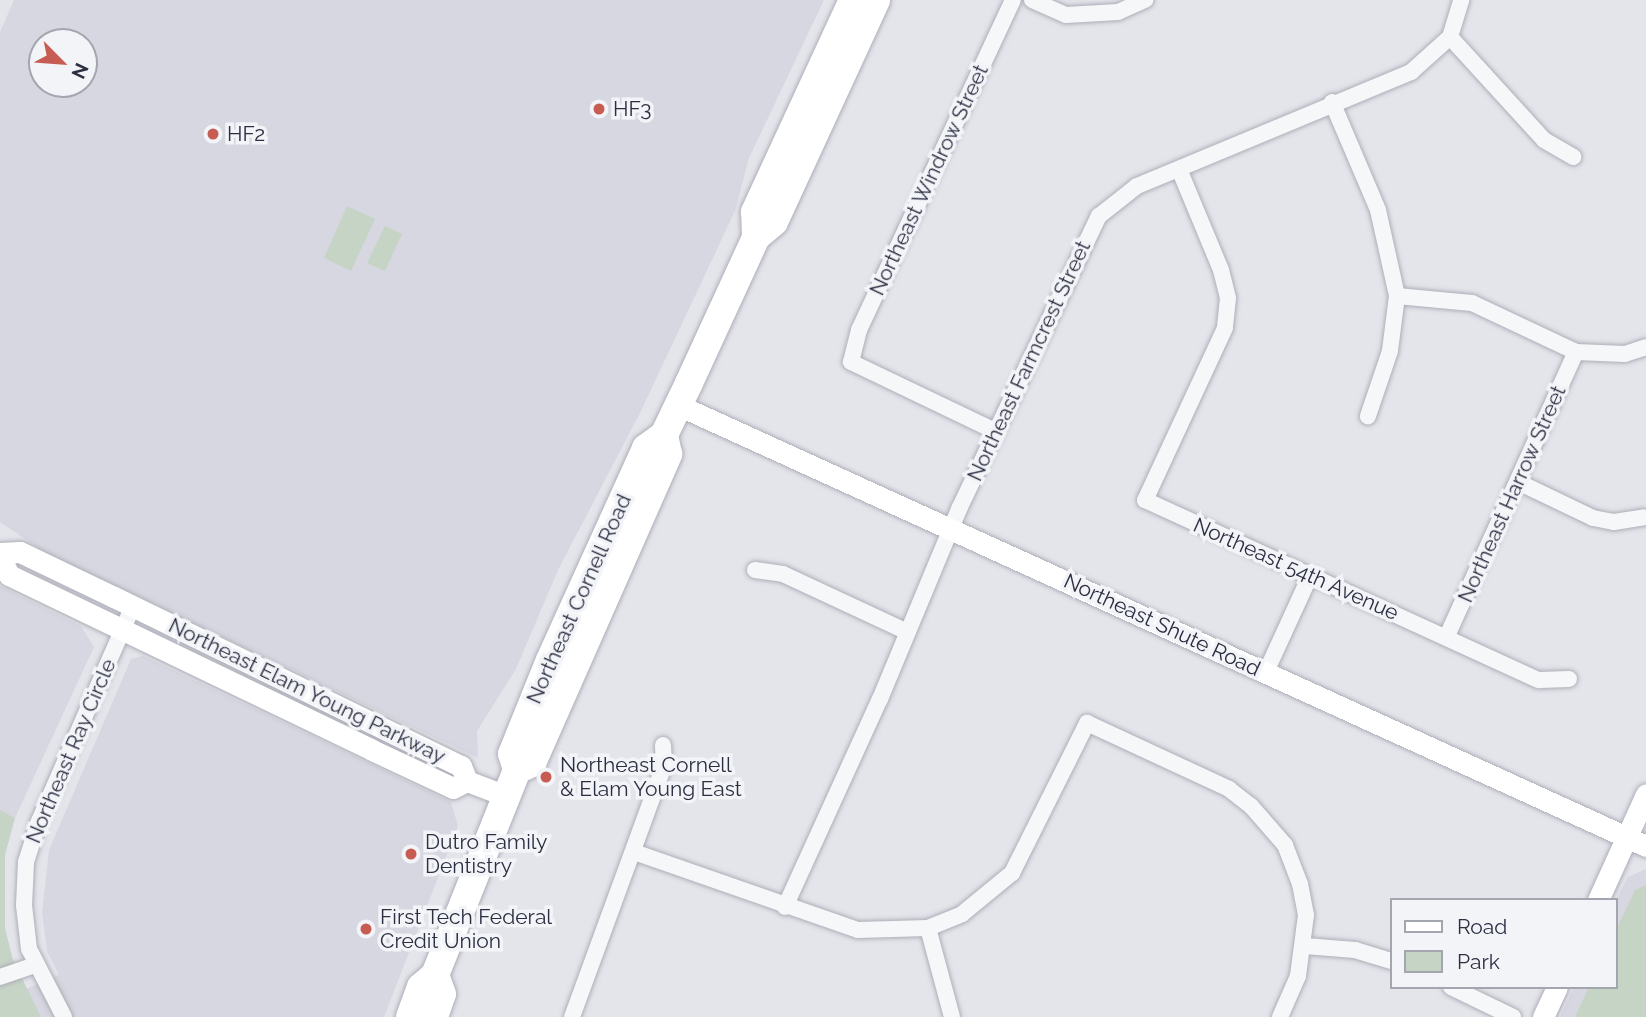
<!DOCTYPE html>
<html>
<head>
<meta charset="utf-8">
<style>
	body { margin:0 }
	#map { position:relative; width:1646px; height:1017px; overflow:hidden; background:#e4e5eb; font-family:Raleway,sans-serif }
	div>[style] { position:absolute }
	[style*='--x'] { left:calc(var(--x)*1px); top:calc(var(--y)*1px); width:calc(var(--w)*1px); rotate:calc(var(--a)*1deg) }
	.built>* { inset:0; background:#d6d7e0 }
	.green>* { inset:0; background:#c6d4c5 }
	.roads { filter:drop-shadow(0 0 2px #adaeb8) drop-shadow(0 0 2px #adaeb8) }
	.street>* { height:16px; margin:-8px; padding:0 8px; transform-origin:8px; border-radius:8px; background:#f6f7f9 }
	.secondary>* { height:21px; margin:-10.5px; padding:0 10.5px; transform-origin:10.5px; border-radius:10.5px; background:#fff }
	.highway>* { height:28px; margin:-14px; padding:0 14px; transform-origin:14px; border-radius:14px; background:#fff }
	.dots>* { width:19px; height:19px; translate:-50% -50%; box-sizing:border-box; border:4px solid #f3f4f8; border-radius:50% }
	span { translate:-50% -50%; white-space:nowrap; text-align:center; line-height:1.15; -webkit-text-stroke:7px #f3f4f8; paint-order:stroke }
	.poi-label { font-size:21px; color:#2c2f42 }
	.left { translate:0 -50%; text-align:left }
	.street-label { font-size:21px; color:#2c2f42 }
	.legend { position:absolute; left:1390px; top:898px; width:228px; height:91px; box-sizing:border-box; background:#f3f4f8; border:2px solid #a3a5af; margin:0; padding:9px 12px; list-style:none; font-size:21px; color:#2c2f42 }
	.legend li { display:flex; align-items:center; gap:14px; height:35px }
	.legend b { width:35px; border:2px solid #a3a5af }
	.north { position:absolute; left:28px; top:28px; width:70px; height:70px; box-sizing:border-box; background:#f3f4f8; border:2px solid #a3a5af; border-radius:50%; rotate:115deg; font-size:19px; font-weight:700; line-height:28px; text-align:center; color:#2c2f42 }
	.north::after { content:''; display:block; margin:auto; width:24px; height:32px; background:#c75d52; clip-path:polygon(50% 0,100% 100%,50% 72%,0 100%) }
</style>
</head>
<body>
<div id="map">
	<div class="built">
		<i style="clip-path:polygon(evenodd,14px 0,824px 0,749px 158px,735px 211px,640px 413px,558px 570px,516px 669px,477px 731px,478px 758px,46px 553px,0 522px,0 32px,14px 0,42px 42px,84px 42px,84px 84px,42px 84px,42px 42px)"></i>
		<i style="clip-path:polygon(0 586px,81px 626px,94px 647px,15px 818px,0 810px)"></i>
		<i style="clip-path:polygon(143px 656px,451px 802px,458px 826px,384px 1017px,41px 1017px,26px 989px,59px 975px,47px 951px,42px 913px,49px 850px,131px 659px)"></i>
		<i style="clip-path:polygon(1646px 869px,1646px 1017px,1560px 1017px,1574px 987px,1616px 987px,1616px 900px,1628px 877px)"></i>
	</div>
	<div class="green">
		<i style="clip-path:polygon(347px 206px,375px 219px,351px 271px,324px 258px)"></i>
		<i style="clip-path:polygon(385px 226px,402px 234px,385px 271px,367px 263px)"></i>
		<i style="clip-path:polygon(0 810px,15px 818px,5px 855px,5px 928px,13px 960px,41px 1017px,0 1017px)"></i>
		<i style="clip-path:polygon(1646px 885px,1646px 1017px,1575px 1017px,1589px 987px,1616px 987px,1616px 930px,1635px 890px)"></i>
	</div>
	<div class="roads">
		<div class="street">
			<i style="--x:1032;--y:0;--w:37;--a:24"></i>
			<i style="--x:1066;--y:15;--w:52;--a:-3.3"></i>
			<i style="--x:1118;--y:12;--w:30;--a:-24"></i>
			<i style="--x:1450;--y:37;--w:139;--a:47.6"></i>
			<i style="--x:1544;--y:140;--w:34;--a:30"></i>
			<i style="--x:1332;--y:102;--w:117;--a:66.9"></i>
			<i style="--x:1378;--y:210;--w:88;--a:77.5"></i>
			<i style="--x:1397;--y:296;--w:55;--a:97.3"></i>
			<i style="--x:1390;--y:351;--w:69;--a:108.7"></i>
			<i style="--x:1179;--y:169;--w:109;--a:67.4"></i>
			<i style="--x:1221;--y:270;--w:29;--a:76"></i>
			<i style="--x:1228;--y:298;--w:30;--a:96"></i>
			<i style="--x:1225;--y:328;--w:190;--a:114.9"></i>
			<i style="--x:1145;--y:500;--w:433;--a:24.6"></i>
			<i style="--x:1539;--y:680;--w:30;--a:-2"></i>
			<i style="--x:1397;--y:296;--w:75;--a:5.3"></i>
			<i style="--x:1472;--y:303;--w:115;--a:25.2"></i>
			<i style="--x:1576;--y:352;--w:49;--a:2.3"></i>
			<i style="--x:1625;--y:354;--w:22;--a:-18"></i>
			<i style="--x:995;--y:431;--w:160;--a:-154.4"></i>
			<i style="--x:851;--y:362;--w:33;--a:-76"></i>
			<i style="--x:859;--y:330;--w:364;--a:-65"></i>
			<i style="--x:1518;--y:482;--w:83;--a:25.6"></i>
			<i style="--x:1593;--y:518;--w:21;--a:11"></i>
			<i style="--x:1614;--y:522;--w:30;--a:-9"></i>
			<i style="--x:755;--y:570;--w:28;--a:8"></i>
			<i style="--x:783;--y:574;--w:135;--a:25"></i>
			<i style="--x:1447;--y:636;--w:312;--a:-65.6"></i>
			<i style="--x:1266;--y:672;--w:106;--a:-65.4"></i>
			<i style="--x:634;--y:852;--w:237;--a:19.2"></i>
			<i style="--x:858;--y:930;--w:70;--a:-1.6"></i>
			<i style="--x:928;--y:928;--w:37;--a:-22"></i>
			<i style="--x:962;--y:914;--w:65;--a:-39.4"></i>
			<i style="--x:1012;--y:873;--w:168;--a:-63.4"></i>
			<i style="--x:1087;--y:723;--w:157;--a:24.9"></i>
			<i style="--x:1229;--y:789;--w:28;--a:38"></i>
			<i style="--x:1251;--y:806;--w:52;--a:48.9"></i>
			<i style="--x:1285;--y:845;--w:42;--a:69"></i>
			<i style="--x:1300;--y:884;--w:32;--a:79"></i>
			<i style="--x:1306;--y:915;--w:62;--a:97.5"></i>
			<i style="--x:1298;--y:976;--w:45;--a:113.7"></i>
			<i style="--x:785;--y:907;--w:229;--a:-65.5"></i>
			<i style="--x:880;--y:699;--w:206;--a:-67.4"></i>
			<i style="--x:959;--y:509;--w:325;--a:-64.5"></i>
			<i style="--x:1099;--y:216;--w:48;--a:-38.3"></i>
			<i style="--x:1137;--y:186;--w:297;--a:-22.6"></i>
			<i style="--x:1411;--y:72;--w:52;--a:-41.9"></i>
			<i style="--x:1450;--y:37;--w:39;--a:-73"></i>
			<i style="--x:928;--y:928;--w:92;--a:74.9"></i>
			<i style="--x:1305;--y:946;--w:50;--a:4.6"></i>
			<i style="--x:1355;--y:950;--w:39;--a:17"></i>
			<i style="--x:0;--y:977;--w:37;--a:-19"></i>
			<i style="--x:1451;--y:987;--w:69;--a:25.8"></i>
			<i style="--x:64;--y:1017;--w:76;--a:-117.2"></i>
			<i style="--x:29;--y:949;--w:44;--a:-96.5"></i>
			<i style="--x:24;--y:905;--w:43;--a:-87.3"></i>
			<i style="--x:26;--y:862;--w:43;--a:-72.4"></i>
			<i style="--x:39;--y:821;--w:235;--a:-66.4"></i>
			<i style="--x:572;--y:1017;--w:268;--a:-69.9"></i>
			<i style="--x:664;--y:765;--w:20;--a:-93"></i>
		</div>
		<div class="secondary">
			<i style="--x:678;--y:405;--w:1064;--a:24.49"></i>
			<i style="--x:0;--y:553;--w:20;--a:-3"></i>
			<i style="--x:20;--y:552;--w:104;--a:25.6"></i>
			<i style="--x:114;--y:597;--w:386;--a:26"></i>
			<i style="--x:461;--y:766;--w:16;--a:68"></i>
			<i style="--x:0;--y:556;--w:21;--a:65"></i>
			<i style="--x:9;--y:575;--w:403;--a:25.7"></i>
			<i style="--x:372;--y:750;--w:89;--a:25.1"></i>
			<i style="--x:453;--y:788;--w:16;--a:-27"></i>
			<i style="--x:467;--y:781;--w:42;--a:21"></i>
			<i style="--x:1598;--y:900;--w:116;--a:-65.6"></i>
			<i style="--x:1543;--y:1017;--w:33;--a:-65"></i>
		</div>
		<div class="highway">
			<i style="--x:756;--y:237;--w:23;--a:-40"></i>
			<i style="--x:774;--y:222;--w:244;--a:-65.3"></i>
			<i style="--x:517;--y:770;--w:17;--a:-107"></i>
			<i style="--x:512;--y:754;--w:101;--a:-68"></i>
			<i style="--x:550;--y:660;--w:233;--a:-65.6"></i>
			<i style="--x:646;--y:448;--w:22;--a:-36"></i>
			<i style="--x:664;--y:435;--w:58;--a:-64.3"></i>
			<i style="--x:689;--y:383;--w:161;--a:-65.3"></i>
			<i style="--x:756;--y:237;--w:25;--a:-92"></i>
			<i style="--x:755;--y:212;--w:234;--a:-65.2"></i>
			<i style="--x:410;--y:1017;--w:32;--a:-70"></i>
			<i style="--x:421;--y:987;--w:18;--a:-41"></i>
			<i style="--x:435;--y:975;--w:221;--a:-68.2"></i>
			<i style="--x:517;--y:770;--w:17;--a:-25"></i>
			<i style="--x:532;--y:763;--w:338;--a:-66.2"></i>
			<i style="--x:668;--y:454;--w:19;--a:-102"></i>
			<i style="--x:434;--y:1017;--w:24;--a:-71"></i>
			<i style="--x:442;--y:994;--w:20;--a:-110"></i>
		</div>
	</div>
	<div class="dots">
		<i style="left:599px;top:109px;background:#c75d52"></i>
		<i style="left:213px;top:134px;background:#c75d52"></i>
		<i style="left:546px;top:777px;background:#c75d52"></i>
		<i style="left:411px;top:854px;background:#c75d52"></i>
		<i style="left:366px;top:929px;background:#c75d52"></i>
	</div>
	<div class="poi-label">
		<span class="left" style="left:613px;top:109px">HF3</span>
		<span class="left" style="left:227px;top:134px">HF2</span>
		<span class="left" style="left:560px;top:777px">Northeast Cornell<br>&amp; Elam Young East</span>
		<span class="left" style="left:425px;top:854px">Dutro Family<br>Dentistry</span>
		<span class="left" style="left:380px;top:929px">First Tech Federal<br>Credit Union</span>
	</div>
	<div class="street-label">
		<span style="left:929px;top:180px;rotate:-65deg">Northeast Windrow Street</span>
		<span style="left:1029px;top:361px;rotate:-65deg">Northeast Farmcrest Street</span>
		<span style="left:1512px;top:494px;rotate:-66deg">Northeast Harrow Street</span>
		<span style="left:1296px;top:569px;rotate:24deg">Northeast 54th Avenue</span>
		<span style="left:579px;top:599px;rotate:-66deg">Northeast Cornell Road</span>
		<span style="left:1162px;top:625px;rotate:25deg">Northeast Shute Road</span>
		<span style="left:307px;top:691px;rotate:26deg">Northeast Elam Young Parkway</span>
		<span style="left:71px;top:751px;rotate:-67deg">Northeast Ray Circle</span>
	</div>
	<ul class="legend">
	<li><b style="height:9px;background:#fff"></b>Road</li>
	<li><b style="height:19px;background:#c6d4c5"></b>Park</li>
	</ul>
	<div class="north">N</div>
</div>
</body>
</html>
